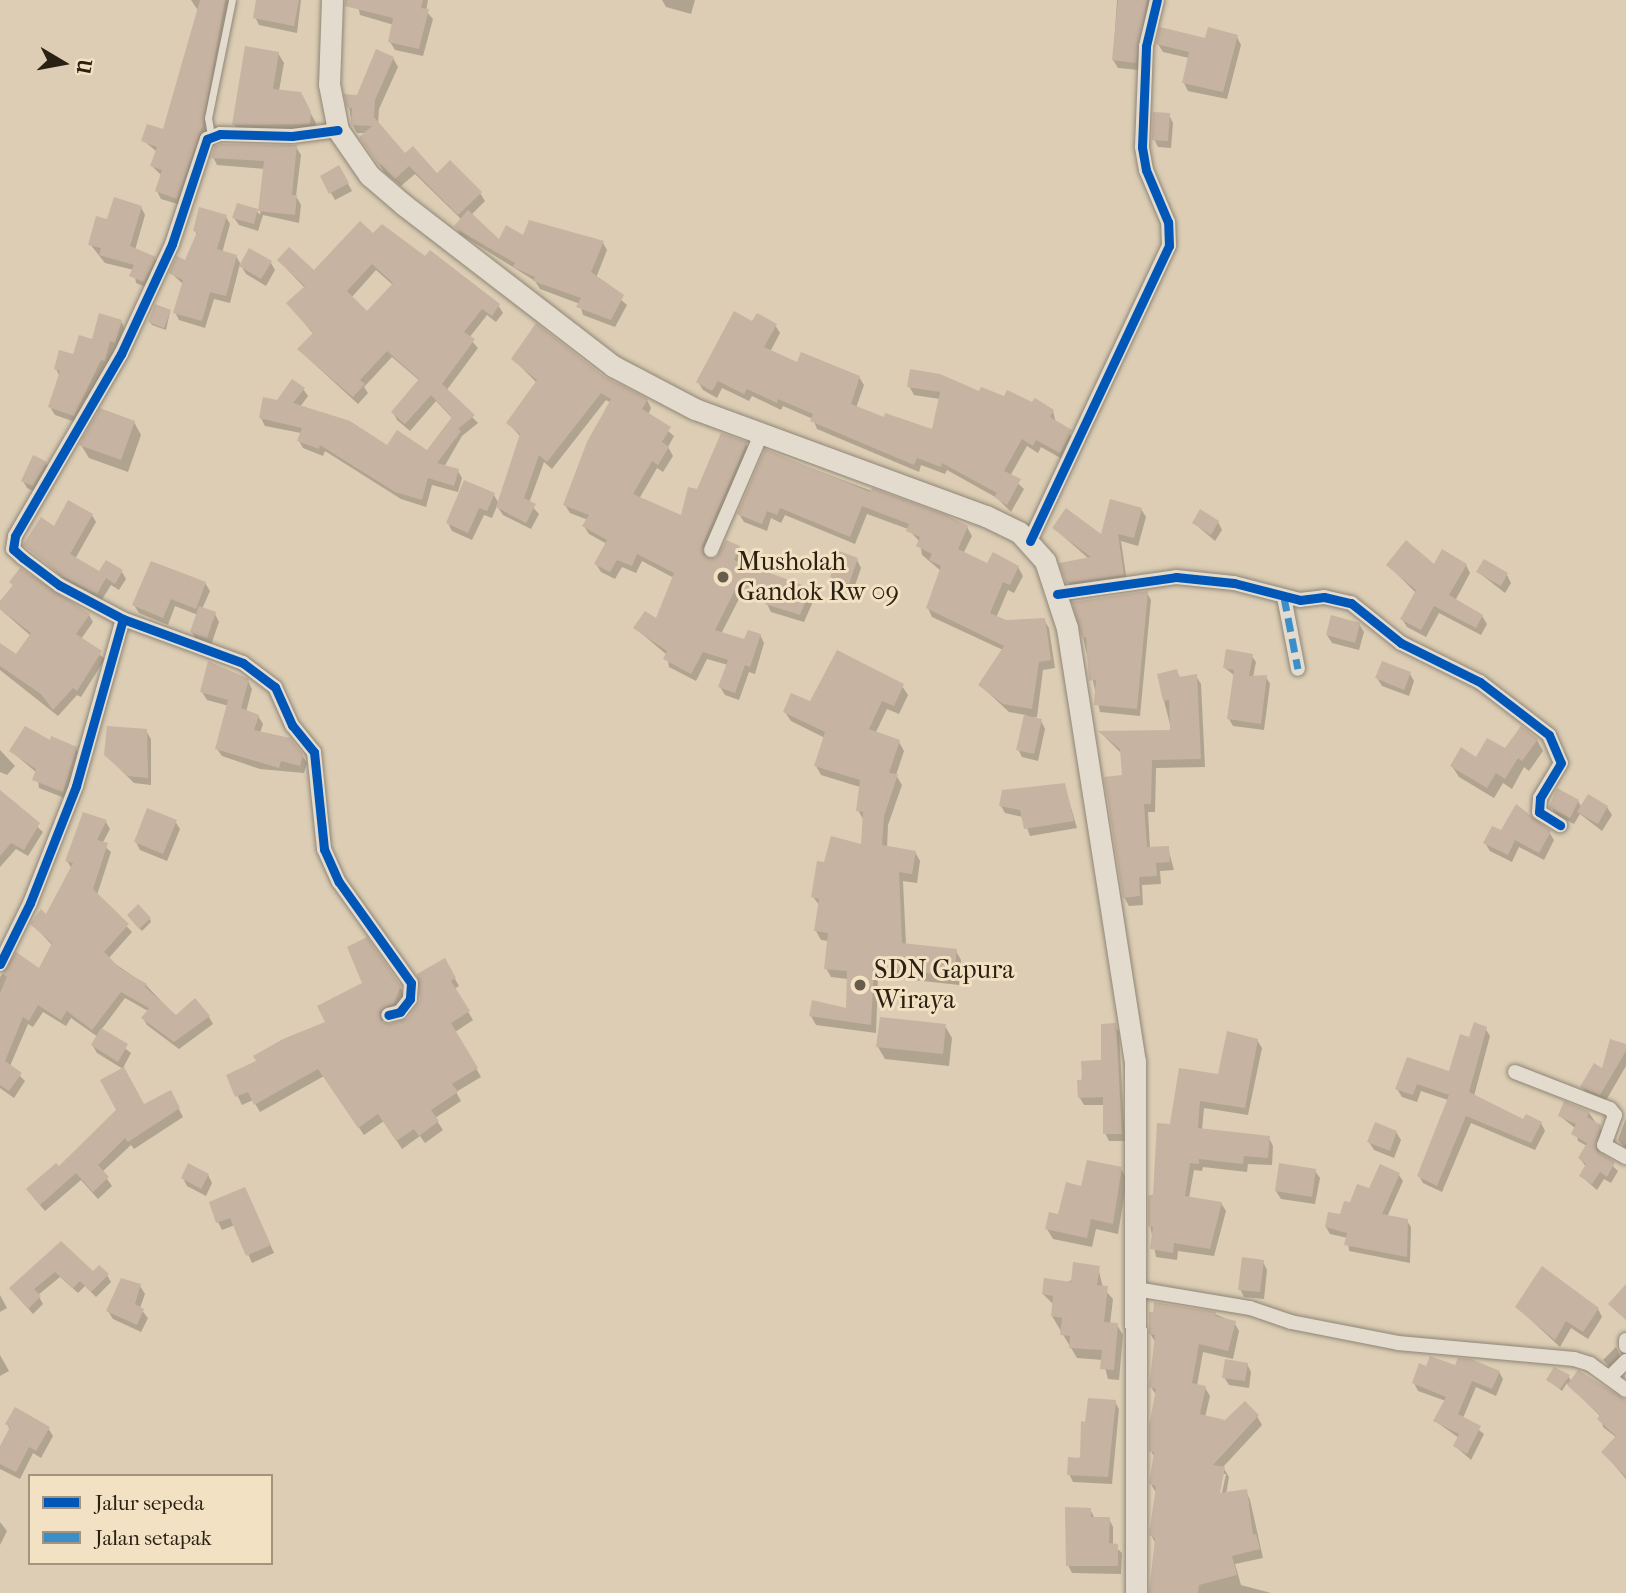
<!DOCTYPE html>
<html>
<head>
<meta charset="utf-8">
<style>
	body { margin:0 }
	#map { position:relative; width:1626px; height:1593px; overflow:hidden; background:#dccdb4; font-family:"IM FELL French Canon",serif }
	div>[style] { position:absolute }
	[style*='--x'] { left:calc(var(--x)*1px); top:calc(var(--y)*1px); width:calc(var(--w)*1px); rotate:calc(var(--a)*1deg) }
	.shadow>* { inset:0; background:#0003 }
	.building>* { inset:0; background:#c7b3a1 }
	.roads { filter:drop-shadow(0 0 2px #8f8576) drop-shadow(0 0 2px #8f8576) }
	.lane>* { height:7px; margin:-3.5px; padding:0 3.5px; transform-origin:3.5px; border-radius:3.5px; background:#e2dbce }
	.street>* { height:14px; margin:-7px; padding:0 7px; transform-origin:7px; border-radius:7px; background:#e2dbce }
	.secondary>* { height:21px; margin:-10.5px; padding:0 10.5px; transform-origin:10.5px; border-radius:10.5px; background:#e2dbce }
	.quiet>* { height:7px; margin-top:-3.5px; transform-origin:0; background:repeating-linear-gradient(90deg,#3b8ec8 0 14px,transparent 0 21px) }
	.cycleway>* { height:9px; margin:-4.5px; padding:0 4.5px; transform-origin:4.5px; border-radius:4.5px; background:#0057b8 }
	.dots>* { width:19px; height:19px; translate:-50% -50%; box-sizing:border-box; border:4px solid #f3e1c3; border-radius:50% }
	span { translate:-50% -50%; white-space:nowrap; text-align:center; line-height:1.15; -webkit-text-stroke:6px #f3e1c3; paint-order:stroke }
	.poi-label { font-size:26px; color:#2a2014 }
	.left { translate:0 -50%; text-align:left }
	.legend { position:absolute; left:28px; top:1474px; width:245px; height:91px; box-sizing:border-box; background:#f3e1c3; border:2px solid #a3947d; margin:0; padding:9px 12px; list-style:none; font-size:21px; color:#2a2014 }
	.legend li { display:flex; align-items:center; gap:14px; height:35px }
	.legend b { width:35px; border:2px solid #a3947d }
	.north { position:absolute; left:28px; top:28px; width:70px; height:70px; -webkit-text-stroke:5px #f3e1c3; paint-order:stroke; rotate:100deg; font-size:19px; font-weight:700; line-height:28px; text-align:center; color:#2a2014 }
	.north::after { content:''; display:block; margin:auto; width:24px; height:32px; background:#2a2014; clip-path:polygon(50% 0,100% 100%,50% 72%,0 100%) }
</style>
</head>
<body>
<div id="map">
	<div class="shadow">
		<i style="clip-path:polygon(191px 0,231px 0,218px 51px,206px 132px,181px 205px,161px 199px,157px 191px,162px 176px,152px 166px,157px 152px,143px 140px,164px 132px,199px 12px)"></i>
		<i style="clip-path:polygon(258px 0,301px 0,297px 33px,259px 25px,255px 17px)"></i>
		<i style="clip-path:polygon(357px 0,428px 0,426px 11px,433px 19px,423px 56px,395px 50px,390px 42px,394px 25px,360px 15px)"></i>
		<i style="clip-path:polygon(662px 0,695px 0,691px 14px,666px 7px)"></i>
		<i style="clip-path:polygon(1117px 0,1154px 0,1139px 70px,1118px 68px,1113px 60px)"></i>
		<i style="clip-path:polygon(1237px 37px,1241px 45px,1227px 99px,1188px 91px,1184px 83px,1189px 58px,1163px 52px,1158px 44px)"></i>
		<i style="clip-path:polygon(278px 53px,284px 63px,279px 91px,300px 94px,316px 123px,314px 133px,240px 134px,234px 124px)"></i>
		<i style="clip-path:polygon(393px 58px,398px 67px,379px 109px,378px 124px,405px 156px,437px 176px,480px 193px,485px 201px,471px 215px,499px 241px,524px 237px,588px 241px,590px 237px,603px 243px,607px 250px,596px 278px,627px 305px,615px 327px,583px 315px,580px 304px,540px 289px,535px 281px,460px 234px,456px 226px,462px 220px,415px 174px,401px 186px,385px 173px,366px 146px,366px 133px,357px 133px,352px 124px,349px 107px)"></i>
		<i style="clip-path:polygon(1169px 115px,1173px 123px,1171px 148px,1158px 147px,1154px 139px)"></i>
		<i style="clip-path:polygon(296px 147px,301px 155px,296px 196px,301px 205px,299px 223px,263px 215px,258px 231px,239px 225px,234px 218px,257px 211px,260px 215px,265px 169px,217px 165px,213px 157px)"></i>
		<i style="clip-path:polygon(339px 168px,352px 191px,335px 200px,322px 177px)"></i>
		<i style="clip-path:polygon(141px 207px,145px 215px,135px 250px,154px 258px,159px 265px,148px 288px,136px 283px,134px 270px,105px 263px,90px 244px,108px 221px)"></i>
		<i style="clip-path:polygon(226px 217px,230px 224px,222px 253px,236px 256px,241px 265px,271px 263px,275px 270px,266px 286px,246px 274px,240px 264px,230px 303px,214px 299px,205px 328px,179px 320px,175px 312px,184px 285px,171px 273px,186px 262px,198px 236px,195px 231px)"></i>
		<i style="clip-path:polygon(evenodd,373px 236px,425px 259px,498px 305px,503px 313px,496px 322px,487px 315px,469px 338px,478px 348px,446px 391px,478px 423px,462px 436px,444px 467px,458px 471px,462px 478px,458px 492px,432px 485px,426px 507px,401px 499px,325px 451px,323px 456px,303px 448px,299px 441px,301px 433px,265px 426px,261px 418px,278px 402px,303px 389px,308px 396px,300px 407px,387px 448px,428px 453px,453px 419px,436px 401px,410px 431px,397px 420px,393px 412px,420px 381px,392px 357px,364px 387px,368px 393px,358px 404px,299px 350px,314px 335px,288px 303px,305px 288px,279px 261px,314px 273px,373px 236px,376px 270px,393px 285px,367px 313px,351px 298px,376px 270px)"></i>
		<i style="clip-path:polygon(170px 312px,166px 330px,152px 325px,150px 322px)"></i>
		<i style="clip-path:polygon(121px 321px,125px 329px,119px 350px,115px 349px,78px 423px,55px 415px,50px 407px,60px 377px,56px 369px)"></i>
		<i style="clip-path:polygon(753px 324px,775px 325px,780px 333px,770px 352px,798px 364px,859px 377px,864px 385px,856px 408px,885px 419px,933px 431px,940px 399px,914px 395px,909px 386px,981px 393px,1053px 411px,1056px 423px,1075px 439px,1064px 460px,1041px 447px,1038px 453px,1027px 446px,1010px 476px,1024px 489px,1011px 512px,997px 498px,947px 470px,945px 474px,921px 465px,919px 472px,817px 429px,813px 419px,783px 406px,781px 410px,752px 396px,749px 401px,722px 388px,717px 398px,703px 390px,698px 382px)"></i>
		<i style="clip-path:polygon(513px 359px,604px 378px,647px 400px,651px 408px,648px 415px,674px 436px,668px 447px,673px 456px,663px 472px,657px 468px,639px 499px,682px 517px,698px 491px,746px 444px,750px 452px,706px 558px,717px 560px,739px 548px,743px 556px,739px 564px,810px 589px,815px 597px,804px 622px,771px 612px,767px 604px,741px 595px,721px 634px,746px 642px,760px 635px,764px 643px,755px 674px,749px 672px,739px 700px,725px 695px,720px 687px,728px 665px,707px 659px,696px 681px,669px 667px,667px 655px,635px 628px,656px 621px,674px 578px,642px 561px,636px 573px,622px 567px,615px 579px,601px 572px,596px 564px,607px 544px,589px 534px,584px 526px,588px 520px,570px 513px,565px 505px,611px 403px,606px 400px,552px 469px,544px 462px,529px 503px,539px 514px,531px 529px,503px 515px,497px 506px,492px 518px,484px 515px,472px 540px,452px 531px,448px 523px,494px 495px,499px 504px,521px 437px,508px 423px,537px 383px)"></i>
		<i style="clip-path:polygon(134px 422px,141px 435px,128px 472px,89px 458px,81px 445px)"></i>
		<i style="clip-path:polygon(766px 451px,967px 527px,972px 536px,963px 554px,988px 565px,1018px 567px,1023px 576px,1014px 593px,1008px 590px,996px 618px,1005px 622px,1044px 620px,1049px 628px,1055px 668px,1043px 670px,1037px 717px,1029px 718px,1041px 721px,1045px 729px,1038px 761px,1022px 757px,1018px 749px,1026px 715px,1009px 712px,980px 685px,1003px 650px,932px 617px,928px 608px,941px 571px,922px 555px,920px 542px,908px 529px,867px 514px,855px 544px,785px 515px,781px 523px,771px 518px,767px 531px,744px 522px,739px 514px)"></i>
		<i style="clip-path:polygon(46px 463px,50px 471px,37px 493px,27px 488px,23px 481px)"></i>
		<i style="clip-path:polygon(1141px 509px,1146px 517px,1138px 546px,1121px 541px,1127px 582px,1072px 590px,1068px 582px,1089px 559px,1054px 528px,1102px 537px)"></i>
		<i style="clip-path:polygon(92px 515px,96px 522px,75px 559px,100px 574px,122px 572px,126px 579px,119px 590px,111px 585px,101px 601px,70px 584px,26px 544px)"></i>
		<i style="clip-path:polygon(1218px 522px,1222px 530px,1215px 541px,1194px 523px)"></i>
		<i style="clip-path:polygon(857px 560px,861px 568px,853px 591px,836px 585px,832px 577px)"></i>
		<i style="clip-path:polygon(1388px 565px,1466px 565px,1470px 573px,1455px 601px,1482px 616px,1487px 624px,1481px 635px,1439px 613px,1426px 637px,1407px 627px,1402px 619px,1416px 593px)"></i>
		<i style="clip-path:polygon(21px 570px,89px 615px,93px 622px,81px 639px,105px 659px,81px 697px,77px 695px,58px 716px,0 670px,0 647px,17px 657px,31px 636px,0 609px)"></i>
		<i style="clip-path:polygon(1478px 572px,1507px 575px,1511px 583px,1505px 593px)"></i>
		<i style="clip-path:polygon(205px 583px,210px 591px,202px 609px,215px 614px,219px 622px,211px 645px,196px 640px,192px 632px,198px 615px,175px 606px,168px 625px,139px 613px,134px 605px)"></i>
		<i style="clip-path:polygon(1147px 593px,1151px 600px,1140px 716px,1100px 712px,1083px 637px)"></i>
		<i style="clip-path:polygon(1359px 624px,1364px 632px,1359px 650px,1332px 643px,1327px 635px)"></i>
		<i style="clip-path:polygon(1251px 655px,1256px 662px,1253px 677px,1266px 677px,1270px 684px,1264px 730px,1233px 726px,1229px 719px,1235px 676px,1225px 668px)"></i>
		<i style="clip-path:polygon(1176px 671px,1181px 679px,1196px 676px,1201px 684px,1205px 767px,1156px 768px,1155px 812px,1148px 812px,1150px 848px,1168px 848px,1174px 870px,1160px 871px,1161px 884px,1142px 885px,1143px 905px,1129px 906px,1124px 897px,1122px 754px,1101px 733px,1172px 732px,1164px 701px)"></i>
		<i style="clip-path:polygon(1410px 674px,1414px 681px,1409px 696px,1382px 686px,1377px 678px)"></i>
		<i style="clip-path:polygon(248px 681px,252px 689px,246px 712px,258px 716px,263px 724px,260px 733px,302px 755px,307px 763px,304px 773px,260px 769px,222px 756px,217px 749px,229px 706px,207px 700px,202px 692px)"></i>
		<i style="clip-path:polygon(902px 686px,908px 695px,899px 714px,887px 709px,875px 734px,899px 742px,904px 751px,896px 775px,902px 785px,888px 825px,887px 848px,915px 852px,920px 861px,917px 883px,903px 881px,906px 945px,956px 951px,961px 960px,959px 985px,878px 976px,876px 1033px,816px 1025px,811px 1016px,847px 1010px,848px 979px,831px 977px,826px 968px,829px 941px,821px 940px,816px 931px,820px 906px,813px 897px,825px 864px,863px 846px,863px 819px,858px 810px,860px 787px,821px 775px,816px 766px,825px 738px,791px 721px,785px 712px)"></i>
		<i style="clip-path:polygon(146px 731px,151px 739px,151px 785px,134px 783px,106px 755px)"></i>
		<i style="clip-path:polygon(1537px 740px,1543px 751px,1529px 771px,1524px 767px,1512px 789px,1503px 783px,1494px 798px,1459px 777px,1452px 766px)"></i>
		<i style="clip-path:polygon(51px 742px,76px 748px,80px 756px,67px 799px,39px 788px,37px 773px,11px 751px)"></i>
		<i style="clip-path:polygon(0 750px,15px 766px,7px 775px,0 772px)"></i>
		<i style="clip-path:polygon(1064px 784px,1077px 828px,1030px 836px,1023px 817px,1005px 813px,1001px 806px)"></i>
		<i style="clip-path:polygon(0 793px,43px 832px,28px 856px,16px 849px,0 867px)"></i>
		<i style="clip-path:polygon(1578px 801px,1582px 808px,1607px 807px,1612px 815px,1602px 831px,1580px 814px,1574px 824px,1556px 815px,1551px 807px)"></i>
		<i style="clip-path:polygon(85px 814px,106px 822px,110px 829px,102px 844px,111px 852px,97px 895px,132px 932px,108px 959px,146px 985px,176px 1017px,209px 1017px,213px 1024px,179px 1049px,147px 1025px,143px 1018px,148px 1011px,125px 998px,101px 1030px,131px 1053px,123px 1068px,144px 1106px,170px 1092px,183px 1117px,134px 1149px,131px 1145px,102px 1172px,112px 1186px,98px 1199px,81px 1180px,45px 1211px,33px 1197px,118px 1110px,123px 1069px,97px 1053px,93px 1046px,98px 1037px,71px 1018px,66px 1026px,43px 1012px,33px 1027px,28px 1024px,10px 1066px,25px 1081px,14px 1098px,0 1088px,0 977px,17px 955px,39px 970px,53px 946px,32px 924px,47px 917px,72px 869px,67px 861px)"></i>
		<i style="clip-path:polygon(175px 821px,180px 829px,167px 861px,140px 850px,136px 842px)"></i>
		<i style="clip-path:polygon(1502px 832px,1549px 832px,1554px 840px,1544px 860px,1519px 847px,1512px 862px,1490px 851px,1485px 843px)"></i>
		<i style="clip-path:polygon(131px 919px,150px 919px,151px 922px,142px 931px)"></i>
		<i style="clip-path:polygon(444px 960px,459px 986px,454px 989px,473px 1020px,455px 1032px,481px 1077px,456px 1092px,461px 1101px,435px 1118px,443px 1130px,425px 1143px,420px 1136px,402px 1149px,384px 1121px,364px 1135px,324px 1076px,260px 1112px,253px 1100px,242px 1105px,228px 1076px,400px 987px,405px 996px,399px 1012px,382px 1021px,385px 1026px,409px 1019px)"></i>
		<i style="clip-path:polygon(1115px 1025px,1119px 1033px,1125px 1141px,1109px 1141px,1105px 1133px,1105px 1105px,1084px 1105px,1080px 1098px,1083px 1063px,1103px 1062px)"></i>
		<i style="clip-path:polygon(945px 1026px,952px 1038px,949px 1066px,885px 1059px,878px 1047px)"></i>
		<i style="clip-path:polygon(1485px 1028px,1490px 1036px,1474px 1096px,1524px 1121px,1541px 1123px,1545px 1131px,1535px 1150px,1471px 1123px,1442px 1192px,1423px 1183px,1419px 1176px,1448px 1100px,1421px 1091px,1417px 1102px,1402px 1097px,1397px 1089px,1450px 1074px,1470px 1039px)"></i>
		<i style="clip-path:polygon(1257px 1040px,1262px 1048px,1248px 1115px,1204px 1108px,1202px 1130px,1269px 1138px,1273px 1146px,1272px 1165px,1248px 1164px,1247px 1172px,1203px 1167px,1202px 1171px,1194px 1170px,1189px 1198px,1221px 1203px,1226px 1211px,1214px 1256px,1178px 1251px,1177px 1260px,1156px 1257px,1150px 1225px,1171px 1126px)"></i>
		<i style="clip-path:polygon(1626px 1046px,1626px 1066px,1605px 1102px,1587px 1095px,1582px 1087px)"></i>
		<i style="clip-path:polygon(1589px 1113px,1604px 1134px,1600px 1154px,1618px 1171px,1611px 1183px,1604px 1179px,1597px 1190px,1581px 1176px,1586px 1167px,1580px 1158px,1587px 1146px,1578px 1141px,1576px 1129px,1560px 1116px)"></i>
		<i style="clip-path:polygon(1626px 1118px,1626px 1149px,1618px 1140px)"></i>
		<i style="clip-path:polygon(1396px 1132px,1401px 1140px,1394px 1158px,1374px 1150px,1369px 1142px)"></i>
		<i style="clip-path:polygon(1121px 1169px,1127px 1179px,1118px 1234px,1096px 1229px,1092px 1247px,1053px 1239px,1047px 1229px,1083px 1188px)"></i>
		<i style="clip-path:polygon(1315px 1171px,1320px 1178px,1315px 1204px,1281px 1199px,1276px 1191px)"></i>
		<i style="clip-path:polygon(208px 1175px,212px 1183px,206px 1196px,187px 1186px,183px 1178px)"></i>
		<i style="clip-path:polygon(1399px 1175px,1403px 1181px,1387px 1217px,1407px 1221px,1411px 1227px,1410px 1263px,1349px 1251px,1348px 1238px,1330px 1234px,1326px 1227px,1370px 1190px)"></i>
		<i style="clip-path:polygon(249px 1197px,274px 1253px,252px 1263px,235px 1225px,222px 1230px,218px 1222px)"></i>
		<i style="clip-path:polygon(61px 1243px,93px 1273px,107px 1275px,111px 1282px,96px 1297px,85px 1286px,78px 1293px,60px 1277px,38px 1295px,43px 1304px,33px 1314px,11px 1289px)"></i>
		<i style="clip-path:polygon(1263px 1262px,1267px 1270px,1264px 1299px,1244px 1297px,1240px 1289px)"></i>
		<i style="clip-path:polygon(1098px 1267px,1103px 1288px,1113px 1299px,1110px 1324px,1117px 1325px,1123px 1335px,1119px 1380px,1108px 1379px,1103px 1360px,1077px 1358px,1052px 1316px,1054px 1305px,1043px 1294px)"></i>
		<i style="clip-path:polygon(140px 1286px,145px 1294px,140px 1308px,148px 1318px,141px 1332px,113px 1319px,108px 1311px)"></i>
		<i style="clip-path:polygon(0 1295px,7px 1308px,0 1312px)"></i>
		<i style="clip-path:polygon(1517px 1307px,1598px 1309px,1602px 1317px,1588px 1339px,1571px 1328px,1560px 1347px)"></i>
		<i style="clip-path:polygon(evenodd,1215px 1314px,1234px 1322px,1239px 1331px,1233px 1359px,1203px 1352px,1197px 1386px,1205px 1388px,1210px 1396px,1205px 1417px,1226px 1422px,1257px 1416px,1262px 1425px,1223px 1467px,1229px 1477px,1226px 1494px,1246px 1491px,1250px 1500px,1263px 1558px,1235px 1564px,1241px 1585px,1271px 1593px,1151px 1593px,1156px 1544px,1151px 1535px,1156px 1493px,1151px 1484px,1155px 1458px,1151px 1451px,1156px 1395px,1151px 1387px,1155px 1342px,1150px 1333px,1215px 1314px,1222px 1474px,1226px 1474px,1220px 1502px,1217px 1501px,1222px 1474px)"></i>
		<i style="clip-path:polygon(1616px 1347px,1621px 1358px,1611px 1368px,1603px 1360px)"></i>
		<i style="clip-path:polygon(0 1355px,9px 1371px,0 1376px)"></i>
		<i style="clip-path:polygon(1247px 1364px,1251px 1372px,1249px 1388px,1229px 1385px,1224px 1377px)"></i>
		<i style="clip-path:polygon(1456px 1367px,1499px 1372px,1503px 1379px,1496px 1396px,1476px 1387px,1463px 1418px,1484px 1434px,1471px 1460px,1455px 1446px,1459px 1438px,1435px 1421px,1446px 1401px,1418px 1391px,1414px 1383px,1427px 1368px)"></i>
		<i style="clip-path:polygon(1568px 1376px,1572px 1382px,1626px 1400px,1626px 1479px,1603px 1452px,1617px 1438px,1603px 1427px,1601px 1417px,1567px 1383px,1562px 1391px,1548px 1380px)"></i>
		<i style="clip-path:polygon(1115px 1402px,1119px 1409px,1112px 1484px,1073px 1482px,1069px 1474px)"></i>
		<i style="clip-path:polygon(7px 1424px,48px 1428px,53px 1436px,41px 1458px,33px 1453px,20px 1479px,0 1469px,0 1450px,10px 1430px)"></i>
		<i style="clip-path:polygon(1090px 1509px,1094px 1517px,1109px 1519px,1113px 1527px,1113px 1545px,1122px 1553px,1121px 1574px,1072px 1573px,1068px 1565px)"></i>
		<i style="clip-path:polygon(0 1522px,7px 1531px,0 1545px)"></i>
	</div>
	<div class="building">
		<i style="clip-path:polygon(200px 0,225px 0,203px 124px,177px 199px,155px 191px,162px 170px,150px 166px,157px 147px,141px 141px,147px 124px,163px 129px)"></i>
		<i style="clip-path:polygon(256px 0,299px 0,294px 26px,253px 18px)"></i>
		<i style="clip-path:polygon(345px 0,423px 0,421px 8px,429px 9px,419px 49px,388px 42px,393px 18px,345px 6px)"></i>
		<i style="clip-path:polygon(1118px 0,1147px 0,1136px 63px,1112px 60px)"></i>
		<i style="clip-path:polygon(1160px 27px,1205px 38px,1208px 27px,1238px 35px,1223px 92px,1182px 83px,1189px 52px,1156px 44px)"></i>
		<i style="clip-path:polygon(245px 46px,279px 52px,273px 89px,301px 92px,311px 112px,310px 124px,232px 125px)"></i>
		<i style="clip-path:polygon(376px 49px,394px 57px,375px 100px,374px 117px,405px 153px,413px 146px,437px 173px,450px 160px,482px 192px,458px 215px,409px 166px,395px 179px,381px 164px,379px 166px,359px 137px,372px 126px,351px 125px,352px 108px,347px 108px,344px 94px,357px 95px)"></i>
		<i style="clip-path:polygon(1153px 112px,1170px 113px,1168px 141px,1152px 140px)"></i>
		<i style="clip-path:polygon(222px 144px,297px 145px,292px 195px,297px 195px,295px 215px,258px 211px,264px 161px,211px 158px,215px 146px)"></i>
		<i style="clip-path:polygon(339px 165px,349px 183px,329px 194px,320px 176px)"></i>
		<i style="clip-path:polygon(114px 197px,142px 206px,130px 246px,156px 257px,144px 282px,129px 276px,134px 265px,99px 255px,101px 248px,88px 245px,96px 216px,107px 219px)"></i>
		<i style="clip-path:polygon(237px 203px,258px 209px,254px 224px,232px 218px)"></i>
		<i style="clip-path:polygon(199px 207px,227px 215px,217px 249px,237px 255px,226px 296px,210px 292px,202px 321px,173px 313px,183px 280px,169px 273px,177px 256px,185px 260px,197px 232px,193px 231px)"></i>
		<i style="clip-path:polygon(468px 210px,499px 239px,506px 225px,523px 235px,529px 220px,604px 241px,591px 272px,624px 295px,611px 320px,576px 307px,581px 298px,533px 281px,535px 277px,513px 267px,515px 263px,458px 230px,454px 226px)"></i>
		<i style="clip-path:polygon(evenodd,360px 221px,373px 233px,382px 224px,425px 256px,430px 250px,500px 304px,492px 316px,482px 309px,464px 332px,475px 339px,442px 384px,475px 415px,458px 429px,461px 431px,437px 463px,459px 469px,454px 486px,428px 478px,422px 500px,395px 492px,320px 445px,319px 449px,297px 441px,302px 428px,259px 418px,263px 397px,277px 400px,292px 379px,305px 388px,293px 403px,350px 421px,387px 445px,397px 430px,427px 450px,452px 417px,431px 395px,405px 424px,391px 412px,419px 379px,387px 351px,360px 380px,365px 384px,353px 397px,297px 349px,313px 333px,286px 303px,305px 286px,277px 260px,289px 247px,314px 270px,360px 221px,372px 264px,393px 283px,367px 311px,347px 291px,372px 264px)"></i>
		<i style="clip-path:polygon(249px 248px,272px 261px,261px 279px,239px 266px)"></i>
		<i style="clip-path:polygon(155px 304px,171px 310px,164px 328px,148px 322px)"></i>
		<i style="clip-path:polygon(734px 311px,752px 321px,757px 313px,777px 324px,764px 347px,797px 362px,801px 352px,860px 376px,851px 404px,884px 417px,885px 413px,932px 429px,940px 392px,907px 387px,910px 369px,940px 374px,979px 391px,981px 387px,1004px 396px,1007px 390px,1032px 402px,1035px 398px,1054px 410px,1050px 417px,1072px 430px,1060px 453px,1036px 440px,1033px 446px,1022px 439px,1004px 471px,1021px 479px,1007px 505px,994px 497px,997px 493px,942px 463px,941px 467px,917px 458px,914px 465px,810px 421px,813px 414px,778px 399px,777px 403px,747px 389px,744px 394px,718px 381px,712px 391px,696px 382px)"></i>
		<i style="clip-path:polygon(99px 313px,122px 320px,115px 343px,110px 341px,105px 361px,101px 360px,74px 416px,48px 407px,60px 371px,54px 369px,59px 350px,73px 354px,79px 335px,92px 339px)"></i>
		<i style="clip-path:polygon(536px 323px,605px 377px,648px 399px,642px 409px,671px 427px,662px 442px,669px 447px,658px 465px,652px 461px,633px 494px,681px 515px,688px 487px,697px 489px,721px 433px,747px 442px,702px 546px,703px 555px,716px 558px,726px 540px,740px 546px,734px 560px,811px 588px,800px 615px,765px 604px,767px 599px,736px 588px,715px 630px,744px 639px,748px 630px,761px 634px,750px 667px,745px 665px,735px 693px,718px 687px,728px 660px,703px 652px,691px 674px,663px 659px,667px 651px,633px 628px,645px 611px,656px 618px,674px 573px,637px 554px,632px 566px,617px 560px,610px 572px,594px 564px,607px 540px,582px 526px,589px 515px,563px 505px,587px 442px,611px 399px,601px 393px,547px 462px,539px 455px,524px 498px,536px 504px,526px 523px,496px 507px,520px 434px,506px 423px,537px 380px,511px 359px)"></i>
		<i style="clip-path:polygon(100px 408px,135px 421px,121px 460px,79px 445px)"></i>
		<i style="clip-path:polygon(765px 449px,870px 492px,872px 488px,946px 515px,968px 526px,958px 549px,987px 563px,993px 552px,1019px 566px,1010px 585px,1003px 582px,990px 613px,1006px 620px,1045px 618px,1051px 660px,1039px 662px,1032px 709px,1003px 704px,978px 685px,1004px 646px,926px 608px,941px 566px,929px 560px,932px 554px,916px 546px,920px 537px,906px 531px,909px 524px,862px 506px,850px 537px,780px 508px,777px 515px,767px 511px,762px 524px,737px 514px)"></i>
		<i style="clip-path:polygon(33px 455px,47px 462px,33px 486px,21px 481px)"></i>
		<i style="clip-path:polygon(464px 480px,495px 493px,487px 511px,479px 508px,468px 533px,446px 523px)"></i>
		<i style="clip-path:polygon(1110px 499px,1142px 508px,1134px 538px,1118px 534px,1124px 575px,1066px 583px,1059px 563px,1091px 557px,1052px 528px,1066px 508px,1101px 534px)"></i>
		<i style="clip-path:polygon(68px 500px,93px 514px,70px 554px,99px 571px,106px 560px,123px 570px,115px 584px,106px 578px,97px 594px,64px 577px,23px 545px,41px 517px,54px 526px)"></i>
		<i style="clip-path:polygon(1200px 509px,1219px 521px,1211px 535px,1192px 523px)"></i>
		<i style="clip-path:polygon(1406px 540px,1434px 564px,1442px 549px,1467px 564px,1449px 595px,1483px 615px,1476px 628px,1434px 606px,1421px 630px,1400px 619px,1416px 590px,1386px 565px)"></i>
		<i style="clip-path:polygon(839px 551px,858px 558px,849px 584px,830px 577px)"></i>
		<i style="clip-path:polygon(1484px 559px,1508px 573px,1501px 586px,1476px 572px)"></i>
		<i style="clip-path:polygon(151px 561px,206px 582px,196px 609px,171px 599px,163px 618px,132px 605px)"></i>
		<i style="clip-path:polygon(20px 568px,90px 614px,76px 634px,102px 651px,77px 691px,73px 688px,53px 710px,41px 694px,0 666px,0 643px,16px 654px,31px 633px,0 609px,0 601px,13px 585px,9px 582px)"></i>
		<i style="clip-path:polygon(1148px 591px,1137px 709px,1094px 705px,1096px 680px,1089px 681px,1086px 637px,1082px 638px,1072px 602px)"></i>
		<i style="clip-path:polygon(199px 606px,216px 612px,207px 638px,190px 632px)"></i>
		<i style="clip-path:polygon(1331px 615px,1360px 623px,1355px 643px,1326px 635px)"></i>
		<i style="clip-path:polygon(1226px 649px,1253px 654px,1249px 676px,1267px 675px,1261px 724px,1227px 719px,1234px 670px,1223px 668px)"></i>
		<i style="clip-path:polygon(837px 650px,904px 684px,894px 706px,882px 701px,869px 729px,900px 740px,889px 773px,898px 774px,884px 816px,882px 845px,916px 851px,912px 874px,899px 872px,902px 943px,957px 949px,954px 976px,874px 968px,871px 1025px,809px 1016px,812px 1000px,846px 1008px,847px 971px,824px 969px,828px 933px,814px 931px,819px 899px,811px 897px,817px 861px,824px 862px,831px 836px,861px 844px,863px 812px,856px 811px,860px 780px,814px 766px,825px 732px,783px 712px,791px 693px,810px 701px)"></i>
		<i style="clip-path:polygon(208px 661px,249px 679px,241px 708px,259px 715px,254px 730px,290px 738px,303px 754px,300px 766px,281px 761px,279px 768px,215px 749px,228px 700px,200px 692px)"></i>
		<i style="clip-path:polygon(1382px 661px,1411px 672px,1404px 690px,1375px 678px)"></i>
		<i style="clip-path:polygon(1177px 669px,1179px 677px,1197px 674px,1201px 759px,1152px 760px,1151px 804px,1144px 804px,1147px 847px,1169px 846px,1170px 862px,1156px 863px,1157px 876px,1139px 877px,1140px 896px,1123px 898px,1104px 777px,1122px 775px,1120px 749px,1098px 731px,1170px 730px,1169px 700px,1163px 701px,1157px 674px)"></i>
		<i style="clip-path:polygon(1024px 715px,1042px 719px,1034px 754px,1016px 750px)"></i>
		<i style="clip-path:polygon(25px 726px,50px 740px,51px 736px,77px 747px,63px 792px,32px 780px,36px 769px,9px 751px)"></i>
		<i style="clip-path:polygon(107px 726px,147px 729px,148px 778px,128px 776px,104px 755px)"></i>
		<i style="clip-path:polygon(1521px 726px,1538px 739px,1522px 761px,1518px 758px,1505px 779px,1496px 773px,1487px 788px,1450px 766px,1461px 747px,1476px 757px,1487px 738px,1505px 748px)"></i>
		<i style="clip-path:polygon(1065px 783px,1074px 821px,1024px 829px,1020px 810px,999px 806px,1002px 790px)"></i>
		<i style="clip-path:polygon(1557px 788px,1579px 800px,1570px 818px,1549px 807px)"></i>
		<i style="clip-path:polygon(0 790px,40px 823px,24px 850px,11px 843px,0 856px)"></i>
		<i style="clip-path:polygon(1588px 794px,1608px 806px,1598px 824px,1577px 812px)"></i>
		<i style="clip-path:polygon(1516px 804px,1551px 831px,1539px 853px,1515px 840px,1508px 855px,1483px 843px,1492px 826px,1501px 830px)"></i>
		<i style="clip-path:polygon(147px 808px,177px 820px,163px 854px,134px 842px)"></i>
		<i style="clip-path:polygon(83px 812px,107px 820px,97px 840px,108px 843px,93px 889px,129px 924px,104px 952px,121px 969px,147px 984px,145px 987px,176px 1015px,195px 998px,210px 1016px,174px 1042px,141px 1018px,149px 1008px,121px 992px,92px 1030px,67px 1011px,61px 1020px,38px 1005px,29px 1021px,23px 1017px,5px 1061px,22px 1073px,9px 1091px,0 1085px,0 993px,7px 977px,2px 973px,16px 952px,39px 968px,52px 943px,30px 924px,41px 909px,46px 914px,73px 863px,65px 861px)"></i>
		<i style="clip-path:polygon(138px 904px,151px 918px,139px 929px,127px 915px)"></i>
		<i style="clip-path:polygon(367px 937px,401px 986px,394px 1003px,379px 1012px,382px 1022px,390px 1024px,408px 1018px,420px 1000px,417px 974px,445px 958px,456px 978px,451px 981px,470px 1011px,451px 1023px,478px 1068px,452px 1084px,458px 1092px,431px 1110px,439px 1121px,419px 1136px,414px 1129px,396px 1141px,378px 1114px,358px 1128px,318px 1069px,254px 1105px,248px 1092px,235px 1097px,226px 1075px,256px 1061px,253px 1056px,283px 1039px,325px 1022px,317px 1006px,362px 983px,347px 947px)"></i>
		<i style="clip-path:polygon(880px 1017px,946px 1024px,943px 1054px,876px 1047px)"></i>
		<i style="clip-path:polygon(1474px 1022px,1487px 1027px,1469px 1092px,1523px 1119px,1526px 1114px,1542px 1122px,1531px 1143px,1466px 1116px,1437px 1186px,1417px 1176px,1449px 1095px,1417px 1084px,1413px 1095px,1395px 1089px,1407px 1057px,1449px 1071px,1460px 1034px,1469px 1037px)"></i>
		<i style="clip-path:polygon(1116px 1023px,1122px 1134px,1103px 1134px,1103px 1097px,1078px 1098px,1077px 1080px,1082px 1080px,1081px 1061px,1101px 1060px,1101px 1024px)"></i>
		<i style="clip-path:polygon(101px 1028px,128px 1044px,118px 1062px,91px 1045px)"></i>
		<i style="clip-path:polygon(1227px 1031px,1258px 1039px,1245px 1108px,1200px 1101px,1198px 1128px,1270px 1136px,1268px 1158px,1244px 1156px,1243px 1164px,1199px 1159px,1199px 1164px,1190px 1163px,1185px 1196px,1222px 1202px,1210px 1249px,1174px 1243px,1173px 1253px,1150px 1249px,1153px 1227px,1148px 1226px,1148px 1196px,1153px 1194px,1157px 1123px,1170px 1124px,1179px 1068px,1218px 1074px)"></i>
		<i style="clip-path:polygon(1610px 1039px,1626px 1044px,1626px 1051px,1600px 1095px,1580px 1087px,1594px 1063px,1602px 1068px)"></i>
		<i style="clip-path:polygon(124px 1067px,144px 1104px,171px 1090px,180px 1108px,128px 1142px,125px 1138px,98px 1165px,109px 1177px,93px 1192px,76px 1173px,40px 1205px,26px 1189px,56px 1163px,59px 1166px,116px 1110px,100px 1080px)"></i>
		<i style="clip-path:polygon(1564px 1101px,1590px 1112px,1587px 1117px,1601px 1125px,1596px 1150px,1615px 1162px,1607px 1177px,1600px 1172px,1592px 1184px,1579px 1176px,1586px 1164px,1578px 1158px,1587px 1143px,1571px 1134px,1576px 1124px,1558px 1116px)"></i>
		<i style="clip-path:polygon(1375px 1122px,1397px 1131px,1390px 1151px,1367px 1142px)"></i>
		<i style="clip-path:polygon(1087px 1160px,1122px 1167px,1113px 1224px,1091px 1219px,1087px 1238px,1045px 1229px,1049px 1212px,1058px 1214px,1066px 1182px,1081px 1186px)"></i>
		<i style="clip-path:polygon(188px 1163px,209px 1174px,201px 1189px,181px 1178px)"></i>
		<i style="clip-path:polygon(1279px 1163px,1316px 1169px,1312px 1197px,1275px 1191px)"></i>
		<i style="clip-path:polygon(1380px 1164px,1400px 1173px,1382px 1214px,1408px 1219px,1407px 1257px,1344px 1245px,1347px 1233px,1325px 1227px,1328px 1212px,1340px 1214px,1344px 1201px,1350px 1202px,1357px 1184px,1369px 1188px)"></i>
		<i style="clip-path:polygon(245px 1187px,271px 1245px,246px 1256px,230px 1218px,216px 1223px,209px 1202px)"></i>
		<i style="clip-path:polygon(61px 1241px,93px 1271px,99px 1265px,109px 1274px,91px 1292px,80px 1281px,73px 1288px,55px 1272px,34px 1289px,41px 1296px,28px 1309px,9px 1288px)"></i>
		<i style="clip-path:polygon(1242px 1257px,1264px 1260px,1260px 1292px,1238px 1290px)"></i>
		<i style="clip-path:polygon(1073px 1262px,1100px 1266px,1097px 1285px,1108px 1286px,1104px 1322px,1118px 1323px,1114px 1370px,1100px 1369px,1102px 1350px,1069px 1348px,1070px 1336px,1060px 1335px,1062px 1318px,1051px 1316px,1053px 1296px,1042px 1294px,1044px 1278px,1071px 1282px)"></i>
		<i style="clip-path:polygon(1542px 1266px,1599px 1308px,1583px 1332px,1566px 1321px,1555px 1340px,1515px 1307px)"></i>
		<i style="clip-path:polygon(121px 1278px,141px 1284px,135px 1304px,144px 1309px,137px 1325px,106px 1311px)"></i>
		<i style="clip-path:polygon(1626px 1284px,1626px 1320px,1608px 1304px)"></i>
		<i style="clip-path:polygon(1154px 1302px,1216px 1312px,1215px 1316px,1236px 1321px,1228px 1351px,1199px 1344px,1192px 1383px,1206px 1386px,1200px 1414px,1225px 1420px,1245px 1401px,1259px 1415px,1213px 1465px,1225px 1467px,1220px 1493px,1247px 1489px,1253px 1535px,1256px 1534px,1260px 1549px,1232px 1556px,1237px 1575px,1199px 1585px,1198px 1593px,1149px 1593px,1155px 1538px,1149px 1535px,1156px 1486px,1149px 1484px,1154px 1452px,1149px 1452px,1149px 1426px,1156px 1389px,1149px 1387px,1155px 1335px,1149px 1334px,1149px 1312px,1153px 1312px)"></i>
		<i style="clip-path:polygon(1430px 1356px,1455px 1365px,1458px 1358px,1471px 1359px,1500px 1371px,1492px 1389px,1472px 1381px,1458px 1414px,1481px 1426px,1467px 1454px,1453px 1446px,1459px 1434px,1433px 1421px,1446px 1397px,1412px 1383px,1419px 1363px,1426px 1366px)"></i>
		<i style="clip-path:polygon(1225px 1359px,1248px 1363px,1245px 1381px,1222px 1378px)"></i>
		<i style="clip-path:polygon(1554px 1367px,1570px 1375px,1560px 1389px,1546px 1380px)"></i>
		<i style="clip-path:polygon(1578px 1370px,1626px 1400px,1626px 1477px,1601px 1452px,1616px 1436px,1597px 1419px,1600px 1415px,1567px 1385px)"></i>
		<i style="clip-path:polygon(1088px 1398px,1116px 1400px,1108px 1477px,1067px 1475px,1068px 1457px,1080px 1458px,1081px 1421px,1085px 1422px)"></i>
		<i style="clip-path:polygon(15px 1407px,50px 1427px,36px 1451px,29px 1447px,16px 1472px,0 1464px,0 1446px,10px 1427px,5px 1424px)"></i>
		<i style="clip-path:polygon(1065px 1507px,1091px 1508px,1091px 1517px,1110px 1517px,1109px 1543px,1118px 1544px,1118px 1566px,1066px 1566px)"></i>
	</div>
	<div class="roads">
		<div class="lane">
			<i style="--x:211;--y:135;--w:17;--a:-100"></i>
			<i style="--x:208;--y:118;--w:120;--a:-78.5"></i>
		</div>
		<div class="street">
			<i style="--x:1030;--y:541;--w:326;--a:-64.8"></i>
			<i style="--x:1169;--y:246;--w:24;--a:-92"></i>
			<i style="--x:1168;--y:222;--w:56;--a:-112.9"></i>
			<i style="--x:1146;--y:170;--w:23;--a:-100"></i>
			<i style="--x:1142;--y:147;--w:101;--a:-87.7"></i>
			<i style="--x:1146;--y:46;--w:47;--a:-76.6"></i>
			<i style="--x:711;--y:550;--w:129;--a:-66.6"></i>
			<i style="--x:1057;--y:594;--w:120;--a:-8.1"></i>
			<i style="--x:1176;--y:577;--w:58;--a:5.9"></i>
			<i style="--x:1234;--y:583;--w:68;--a:14.4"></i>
			<i style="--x:1300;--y:600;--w:24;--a:-7"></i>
			<i style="--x:1324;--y:597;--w:28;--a:13"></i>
			<i style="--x:1351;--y:603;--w:64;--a:38.7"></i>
			<i style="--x:1401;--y:643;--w:88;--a:26.3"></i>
			<i style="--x:1480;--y:682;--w:87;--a:37.5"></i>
			<i style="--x:1549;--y:735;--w:30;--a:67"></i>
			<i style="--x:1561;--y:763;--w:41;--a:121"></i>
			<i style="--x:1540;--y:798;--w:14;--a:94"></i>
			<i style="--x:1539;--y:812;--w:25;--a:32"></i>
			<i style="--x:1284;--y:597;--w:73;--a:79"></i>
			<i style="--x:123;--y:619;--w:128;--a:20.1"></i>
			<i style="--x:243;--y:663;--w:40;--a:37"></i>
			<i style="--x:275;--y:687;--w:42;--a:65.9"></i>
			<i style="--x:292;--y:725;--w:35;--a:51"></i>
			<i style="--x:314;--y:752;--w:98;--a:84.1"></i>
			<i style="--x:324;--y:849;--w:36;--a:66"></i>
			<i style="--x:339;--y:882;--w:124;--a:54.5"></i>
			<i style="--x:411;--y:983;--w:16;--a:94"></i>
			<i style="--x:410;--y:999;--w:16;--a:128"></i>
			<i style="--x:400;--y:1012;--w:12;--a:166"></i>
			<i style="--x:0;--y:964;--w:68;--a:-63.8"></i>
			<i style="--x:30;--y:903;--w:126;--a:-68.5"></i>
			<i style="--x:76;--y:786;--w:173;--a:-74.3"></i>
			<i style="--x:123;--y:619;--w:72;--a:-152"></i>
			<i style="--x:59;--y:585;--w:45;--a:-143.1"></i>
			<i style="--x:23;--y:558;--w:13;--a:-138"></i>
			<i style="--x:13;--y:549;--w:13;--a:-81"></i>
			<i style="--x:15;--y:536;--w:211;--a:-59.8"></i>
			<i style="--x:121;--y:354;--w:121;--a:-65.1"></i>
			<i style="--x:172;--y:244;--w:111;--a:-71.6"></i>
			<i style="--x:207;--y:139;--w:14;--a:-21"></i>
			<i style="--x:220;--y:134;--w:72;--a:1.6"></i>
			<i style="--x:292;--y:136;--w:46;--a:-7.4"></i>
			<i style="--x:1515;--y:1072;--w:102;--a:21.3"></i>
			<i style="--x:1610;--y:1109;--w:8;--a:50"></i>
			<i style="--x:1615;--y:1115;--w:32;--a:110"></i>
			<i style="--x:1604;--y:1145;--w:25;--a:29"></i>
			<i style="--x:1136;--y:1289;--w:116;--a:9.5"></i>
			<i style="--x:1250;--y:1308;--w:43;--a:18.9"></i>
			<i style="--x:1291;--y:1322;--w:109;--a:11.1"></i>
			<i style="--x:1398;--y:1343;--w:177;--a:5.2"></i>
			<i style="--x:1574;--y:1359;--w:17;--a:17"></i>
			<i style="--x:1590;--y:1364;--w:44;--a:35.8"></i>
			<i style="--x:1626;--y:1340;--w:6;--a:90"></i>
			<i style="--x:1610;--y:1377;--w:23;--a:-45"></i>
		</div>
		<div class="secondary">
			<i style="--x:332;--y:0;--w:84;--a:92"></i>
			<i style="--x:329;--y:84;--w:47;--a:78.9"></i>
			<i style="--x:338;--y:130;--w:55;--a:55.4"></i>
			<i style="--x:369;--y:175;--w:46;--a:40.6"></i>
			<i style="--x:404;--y:205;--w:264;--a:37.6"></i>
			<i style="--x:613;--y:366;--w:93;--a:27.7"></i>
			<i style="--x:695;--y:409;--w:310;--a:20.2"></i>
			<i style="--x:986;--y:516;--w:37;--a:26"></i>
			<i style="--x:1019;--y:532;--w:39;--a:48"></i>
			<i style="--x:1045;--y:561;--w:71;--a:71.8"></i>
			<i style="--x:1067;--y:628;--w:438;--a:81.1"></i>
			<i style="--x:1135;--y:1061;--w:532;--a:89.89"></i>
		</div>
	</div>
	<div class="quiet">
		<i style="--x:1284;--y:597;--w:73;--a:79"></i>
	</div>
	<div class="cycleway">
		<i style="--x:1030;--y:541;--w:326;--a:-64.8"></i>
		<i style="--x:1169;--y:246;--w:24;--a:-92"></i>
		<i style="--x:1168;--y:222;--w:56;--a:-112.9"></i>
		<i style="--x:1146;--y:170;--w:23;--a:-100"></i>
		<i style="--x:1142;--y:147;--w:101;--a:-87.7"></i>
		<i style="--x:1146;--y:46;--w:47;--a:-76.6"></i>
		<i style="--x:1057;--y:594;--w:120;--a:-8.1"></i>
		<i style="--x:1176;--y:577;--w:58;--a:5.9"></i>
		<i style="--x:1234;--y:583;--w:68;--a:14.4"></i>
		<i style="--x:1300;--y:600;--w:24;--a:-7"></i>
		<i style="--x:1324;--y:597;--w:28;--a:13"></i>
		<i style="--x:1351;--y:603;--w:64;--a:38.7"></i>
		<i style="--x:1401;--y:643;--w:88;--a:26.3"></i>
		<i style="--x:1480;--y:682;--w:87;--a:37.5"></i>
		<i style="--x:1549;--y:735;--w:30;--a:67"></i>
		<i style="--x:1561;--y:763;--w:41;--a:121"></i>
		<i style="--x:1540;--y:798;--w:14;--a:94"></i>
		<i style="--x:1539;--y:812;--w:25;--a:32"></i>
		<i style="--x:123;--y:619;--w:128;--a:20.1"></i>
		<i style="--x:243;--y:663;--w:40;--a:37"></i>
		<i style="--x:275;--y:687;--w:42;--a:65.9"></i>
		<i style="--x:292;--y:725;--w:35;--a:51"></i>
		<i style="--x:314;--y:752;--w:98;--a:84.1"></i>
		<i style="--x:324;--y:849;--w:36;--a:66"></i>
		<i style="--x:339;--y:882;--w:124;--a:54.5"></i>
		<i style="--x:411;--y:983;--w:16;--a:94"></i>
		<i style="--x:410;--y:999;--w:16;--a:128"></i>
		<i style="--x:400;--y:1012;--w:12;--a:166"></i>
		<i style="--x:0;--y:964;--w:68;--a:-63.8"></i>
		<i style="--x:30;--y:903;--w:126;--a:-68.5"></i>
		<i style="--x:76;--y:786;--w:173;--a:-74.3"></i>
		<i style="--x:123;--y:619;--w:72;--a:-152"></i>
		<i style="--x:59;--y:585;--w:45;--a:-143.1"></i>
		<i style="--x:23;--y:558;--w:13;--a:-138"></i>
		<i style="--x:13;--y:549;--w:13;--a:-81"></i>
		<i style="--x:15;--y:536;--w:211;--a:-59.8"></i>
		<i style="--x:121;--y:354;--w:121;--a:-65.1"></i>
		<i style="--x:172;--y:244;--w:111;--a:-71.6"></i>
		<i style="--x:207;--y:139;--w:14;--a:-21"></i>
		<i style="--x:220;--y:134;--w:72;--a:1.6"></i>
		<i style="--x:292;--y:136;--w:46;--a:-7.4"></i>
	</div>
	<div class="dots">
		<i style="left:723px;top:577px;background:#685d4c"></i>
		<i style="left:860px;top:985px;background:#685d4c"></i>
	</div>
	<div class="poi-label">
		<span class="left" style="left:737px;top:577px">Musholah<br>Gandok Rw 09</span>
		<span class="left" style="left:874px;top:985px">SDN Gapura<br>Wiraya</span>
	</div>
	<ul class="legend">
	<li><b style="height:9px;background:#0057b8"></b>Jalur sepeda</li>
	<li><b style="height:9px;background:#3b8ec8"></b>Jalan setapak</li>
	</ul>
	<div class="north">U</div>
</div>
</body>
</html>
